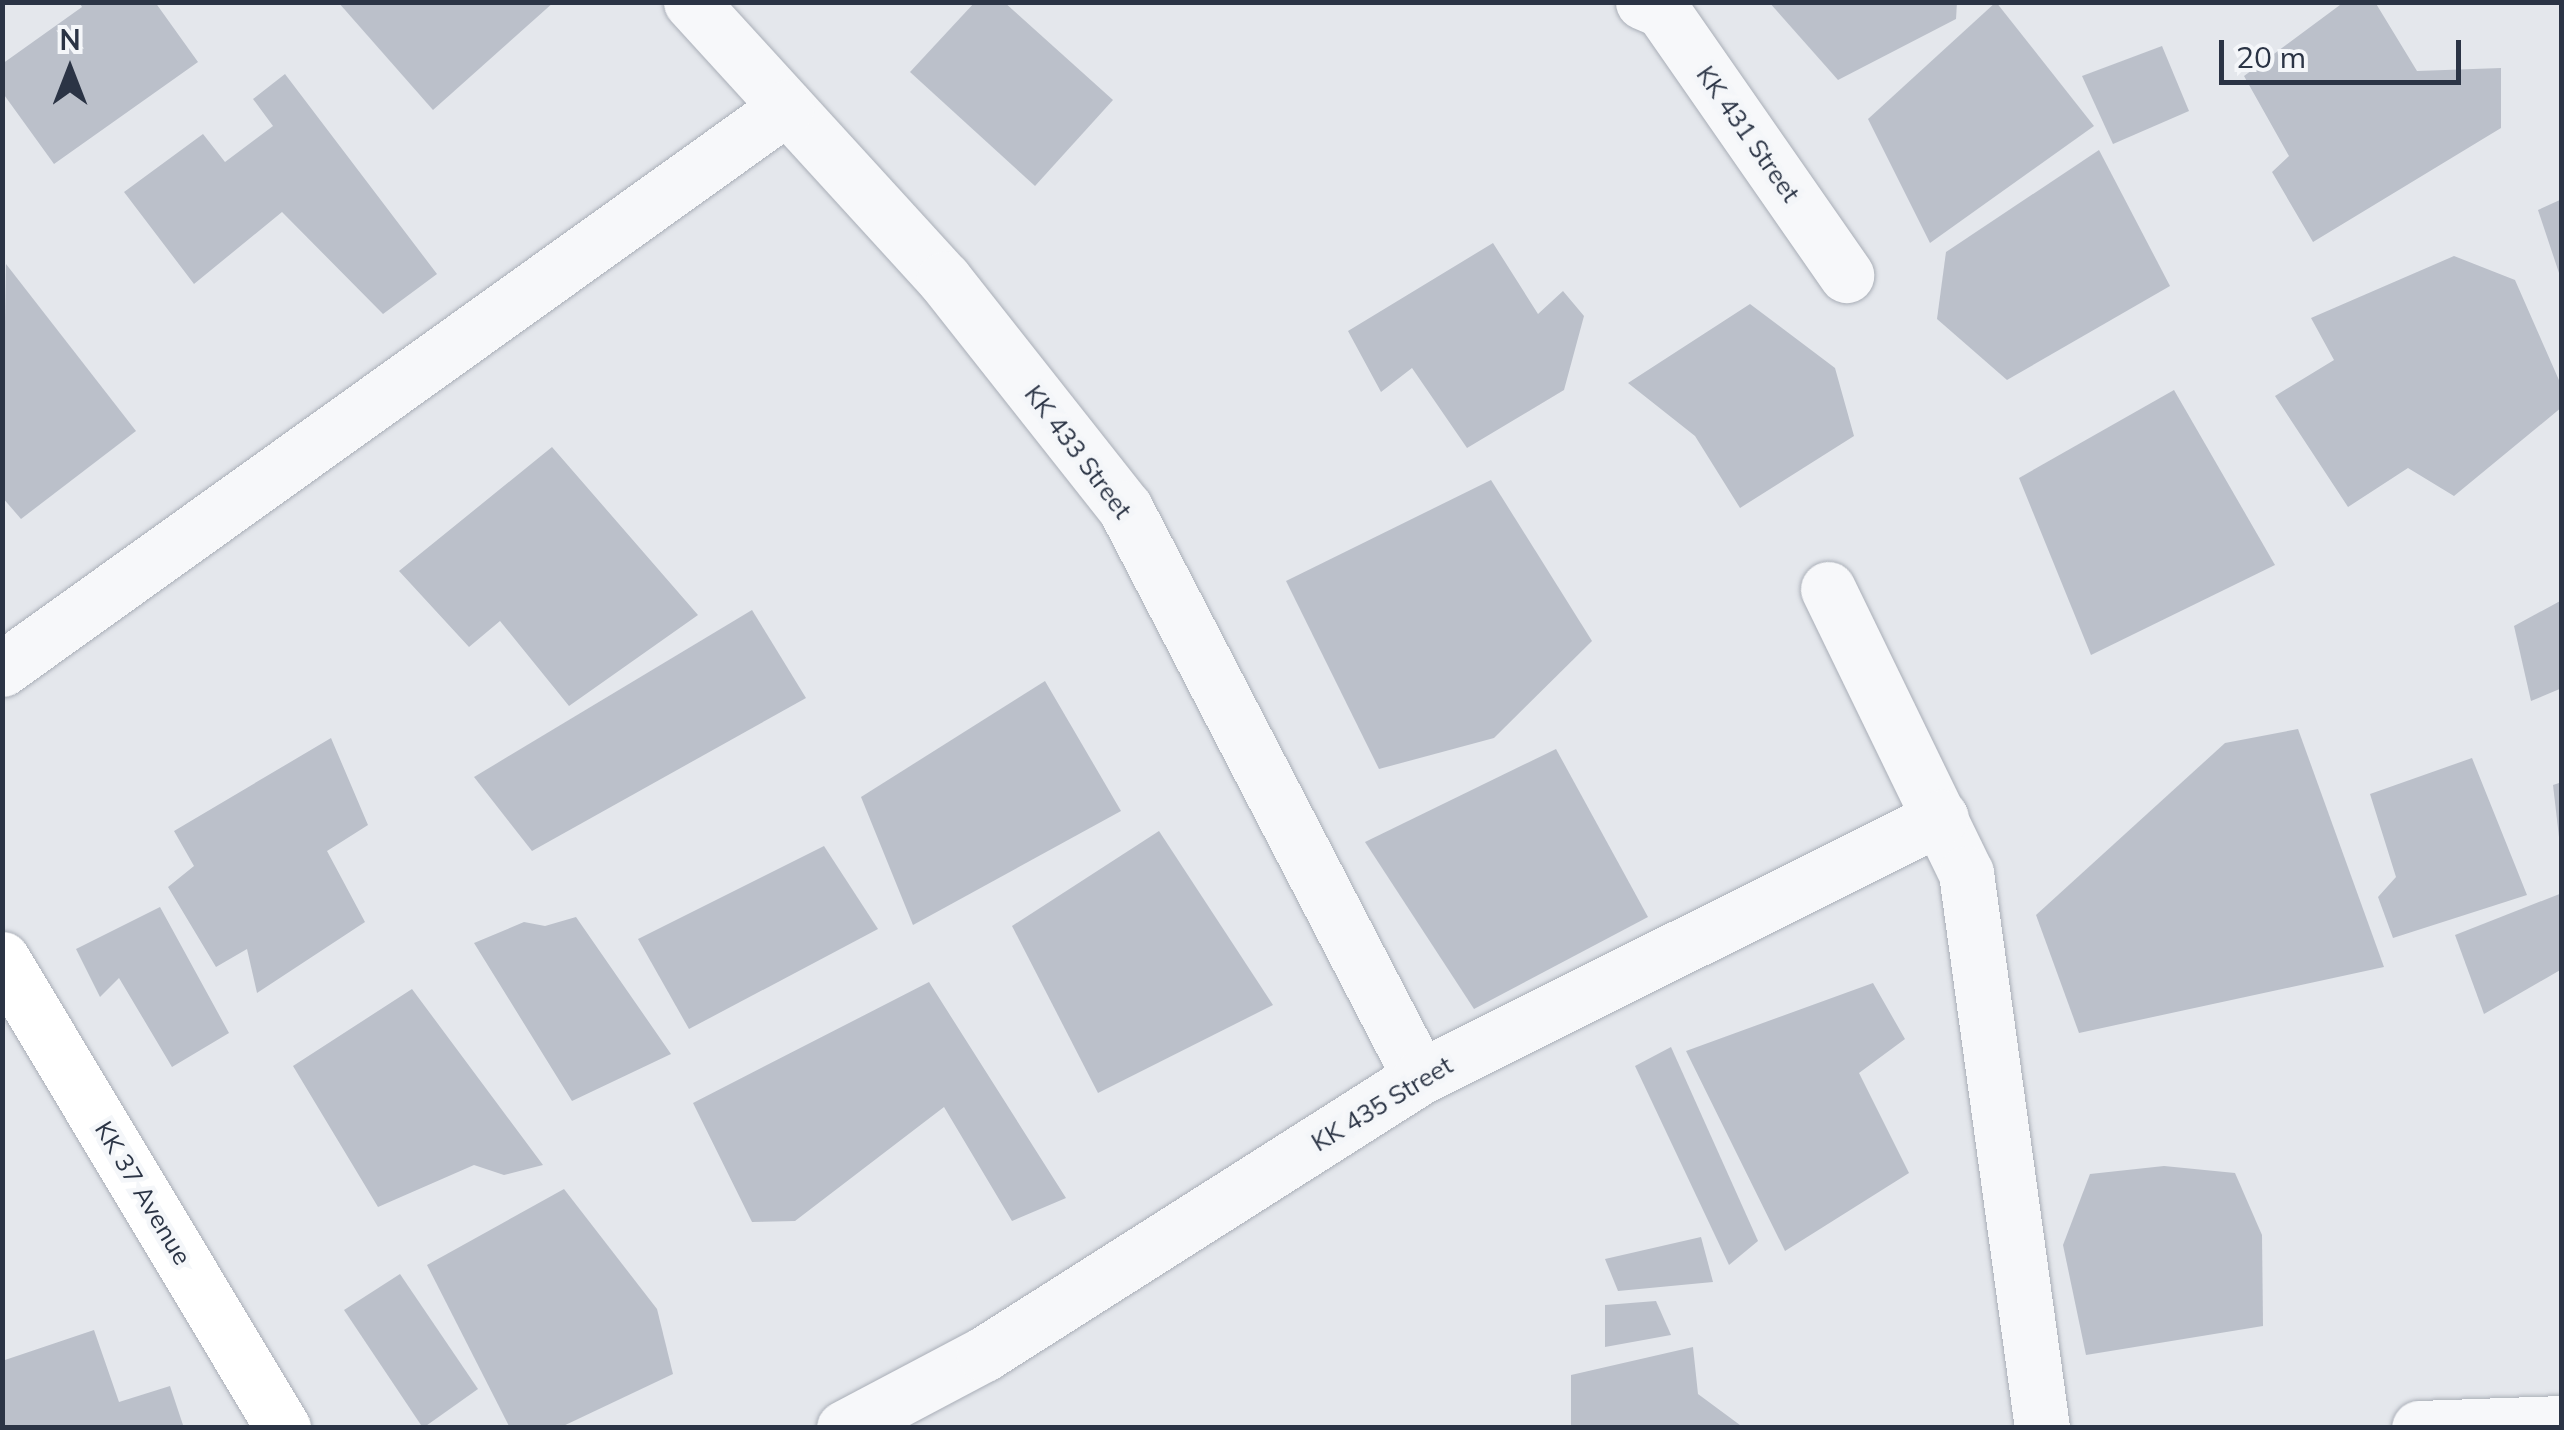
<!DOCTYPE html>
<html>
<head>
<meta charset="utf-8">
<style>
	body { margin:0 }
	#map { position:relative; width:2564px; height:1430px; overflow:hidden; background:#e4e7ec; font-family:Mulish,sans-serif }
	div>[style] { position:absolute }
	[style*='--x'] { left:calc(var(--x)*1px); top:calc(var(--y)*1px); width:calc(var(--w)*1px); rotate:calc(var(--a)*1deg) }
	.building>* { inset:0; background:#bbc0ca }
	.roads { filter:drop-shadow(0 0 2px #a9aeb7) drop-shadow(0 0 2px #a9aeb7) }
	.street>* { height:55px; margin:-27.5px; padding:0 27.5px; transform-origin:27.5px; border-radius:27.5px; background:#f7f8fa }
	.secondary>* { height:55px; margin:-27.5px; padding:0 27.5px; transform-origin:27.5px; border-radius:27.5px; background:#fff }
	span { translate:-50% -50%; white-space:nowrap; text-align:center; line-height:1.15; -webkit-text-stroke:9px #f4f6f9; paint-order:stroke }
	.street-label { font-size:25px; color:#2b3445 }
	.frame { position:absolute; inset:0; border:5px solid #2b3445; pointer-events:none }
	.north { position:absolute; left:20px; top:20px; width:100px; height:100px; -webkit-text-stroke:8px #f4f6f9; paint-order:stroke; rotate:0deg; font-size:28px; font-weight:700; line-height:40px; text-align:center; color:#2b3445 }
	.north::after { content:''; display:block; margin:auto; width:35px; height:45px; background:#2b3445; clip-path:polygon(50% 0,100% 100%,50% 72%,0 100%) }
	.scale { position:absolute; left:2219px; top:40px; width:242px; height:45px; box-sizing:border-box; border:5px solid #2b3445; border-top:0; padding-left:12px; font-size:30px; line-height:35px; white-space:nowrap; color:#2b3445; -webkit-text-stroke:8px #f4f6f9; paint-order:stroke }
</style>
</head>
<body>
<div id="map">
	<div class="building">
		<i style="clip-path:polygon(79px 2px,155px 2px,198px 62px,54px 164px,2px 92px,2px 64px,82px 7px)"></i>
		<i style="clip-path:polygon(338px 2px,554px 2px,433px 110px)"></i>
		<i style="clip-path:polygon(975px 2px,1004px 2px,1113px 100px,1035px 186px,910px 72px)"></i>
		<i style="clip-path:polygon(1769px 2px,1957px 2px,1956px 19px,1838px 80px)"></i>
		<i style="clip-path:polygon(1996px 2px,2094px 126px,1930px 243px,1868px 119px)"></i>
		<i style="clip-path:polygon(2344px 2px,2375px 2px,2417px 71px,2501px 68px,2501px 128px,2313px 242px,2272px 172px,2289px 156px,2244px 76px)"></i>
		<i style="clip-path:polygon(2162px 46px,2189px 111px,2113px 144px,2082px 76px)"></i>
		<i style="clip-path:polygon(285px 74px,437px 274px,383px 314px,282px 212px,194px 284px,124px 192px,203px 134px,225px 162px,273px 126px,253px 99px)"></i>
		<i style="clip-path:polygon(2099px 150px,2170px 286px,2007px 380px,1937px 319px,1946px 252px)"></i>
		<i style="clip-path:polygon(2562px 199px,2562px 279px,2561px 279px,2538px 210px)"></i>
		<i style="clip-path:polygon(1493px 243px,1538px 314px,1563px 291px,1584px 316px,1564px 390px,1467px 448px,1412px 368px,1381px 392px,1348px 331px)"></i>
		<i style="clip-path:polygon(2454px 256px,2515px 280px,2562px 387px,2562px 407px,2454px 496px,2408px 468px,2348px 507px,2275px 396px,2334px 360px,2311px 318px)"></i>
		<i style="clip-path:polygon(6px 264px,136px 431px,21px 519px,2px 497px)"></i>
		<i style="clip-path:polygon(1750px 304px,1835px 368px,1854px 436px,1740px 508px,1695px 436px,1628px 383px)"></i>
		<i style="clip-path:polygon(2174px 390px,2275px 565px,2091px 655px,2019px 478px)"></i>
		<i style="clip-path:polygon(552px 447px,698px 615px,569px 706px,500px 621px,469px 647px,399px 571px)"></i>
		<i style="clip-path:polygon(1491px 480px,1592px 641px,1494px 738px,1379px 769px,1286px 581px)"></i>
		<i style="clip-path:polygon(2562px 600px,2562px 688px,2531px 701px,2514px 626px)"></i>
		<i style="clip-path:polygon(752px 610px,806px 698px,532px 851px,474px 777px)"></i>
		<i style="clip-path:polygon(1045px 681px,1121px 811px,913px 925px,861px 797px)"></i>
		<i style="clip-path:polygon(2298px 729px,2384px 967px,2079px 1033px,2036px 915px,2225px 743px)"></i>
		<i style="clip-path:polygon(331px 738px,368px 825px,327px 851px,365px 922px,257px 993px,247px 949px,216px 967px,168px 887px,194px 866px,174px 831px)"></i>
		<i style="clip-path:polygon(1556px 749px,1648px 917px,1474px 1009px,1365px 842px)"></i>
		<i style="clip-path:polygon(2472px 758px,2527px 895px,2393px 938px,2378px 897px,2396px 877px,2370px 794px)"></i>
		<i style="clip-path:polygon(2562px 782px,2562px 837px,2559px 837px,2553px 785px)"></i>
		<i style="clip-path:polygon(1159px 831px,1273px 1005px,1098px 1093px,1012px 926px)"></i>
		<i style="clip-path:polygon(824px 846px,878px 929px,689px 1029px,638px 939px)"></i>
		<i style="clip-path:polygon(2562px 893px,2562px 969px,2484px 1014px,2455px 935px)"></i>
		<i style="clip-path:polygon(160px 907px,229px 1033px,172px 1067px,119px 978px,100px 997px,76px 949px)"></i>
		<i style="clip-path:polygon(576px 917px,671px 1054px,572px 1101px,474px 943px,524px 922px,545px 926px)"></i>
		<i style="clip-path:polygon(929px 982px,1066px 1198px,1012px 1221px,944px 1107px,795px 1221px,752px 1222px,693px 1103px)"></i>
		<i style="clip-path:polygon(1873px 983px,1905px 1039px,1859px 1073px,1909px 1173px,1785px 1251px,1686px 1051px)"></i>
		<i style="clip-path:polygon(412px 989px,543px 1165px,504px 1175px,474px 1165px,378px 1207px,293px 1066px)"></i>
		<i style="clip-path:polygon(1671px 1047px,1758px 1241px,1729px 1265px,1635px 1066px)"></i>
		<i style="clip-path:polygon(2164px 1166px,2235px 1173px,2262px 1235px,2263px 1326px,2086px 1355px,2063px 1245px,2090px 1174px)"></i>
		<i style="clip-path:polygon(564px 1189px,657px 1309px,673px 1374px,559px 1428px,510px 1428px,427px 1265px)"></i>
		<i style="clip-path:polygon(1701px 1237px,1713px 1282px,1618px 1291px,1605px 1259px)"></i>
		<i style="clip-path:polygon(400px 1274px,478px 1389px,423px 1428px,344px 1310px)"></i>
		<i style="clip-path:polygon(1656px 1301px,1671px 1335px,1605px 1347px,1605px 1305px)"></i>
		<i style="clip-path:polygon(94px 1330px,119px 1402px,170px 1386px,184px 1428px,2px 1428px,2px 1361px)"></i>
		<i style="clip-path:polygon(1693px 1347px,1698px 1394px,1744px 1428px,1571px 1428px,1571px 1375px)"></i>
	</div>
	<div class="roads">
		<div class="street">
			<i style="--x:691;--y:2;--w:375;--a:47.6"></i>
			<i style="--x:944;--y:279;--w:292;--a:51.7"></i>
			<i style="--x:1125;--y:508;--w:641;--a:62.6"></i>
			<i style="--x:1643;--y:2;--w:21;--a:23"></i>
			<i style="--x:1662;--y:10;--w:323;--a:55.2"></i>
			<i style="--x:1828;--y:589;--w:316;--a:64.1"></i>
			<i style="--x:1966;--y:873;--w:560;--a:82.2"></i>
			<i style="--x:2;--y:669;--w:965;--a:-35.6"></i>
			<i style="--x:844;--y:1428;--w:158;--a:-27.9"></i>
			<i style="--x:984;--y:1354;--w:517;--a:-32.43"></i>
			<i style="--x:1420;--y:1077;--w:582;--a:-26.52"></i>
			<i style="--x:2419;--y:1428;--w:143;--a:-2"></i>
		</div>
		<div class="secondary">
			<i style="--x:2;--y:959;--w:547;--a:59.07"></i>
		</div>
	</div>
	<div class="street-label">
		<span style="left:1748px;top:134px;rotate:55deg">KK 431 Street</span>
		<span style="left:1078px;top:452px;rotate:53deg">KK 433 Street</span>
		<span style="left:1382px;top:1104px;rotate:-31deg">KK 435 Street</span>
		<span style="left:143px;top:1193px;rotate:59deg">KK 37 Avenue</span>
	</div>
	<div class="frame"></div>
	<div class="north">N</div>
	<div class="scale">20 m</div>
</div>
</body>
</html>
